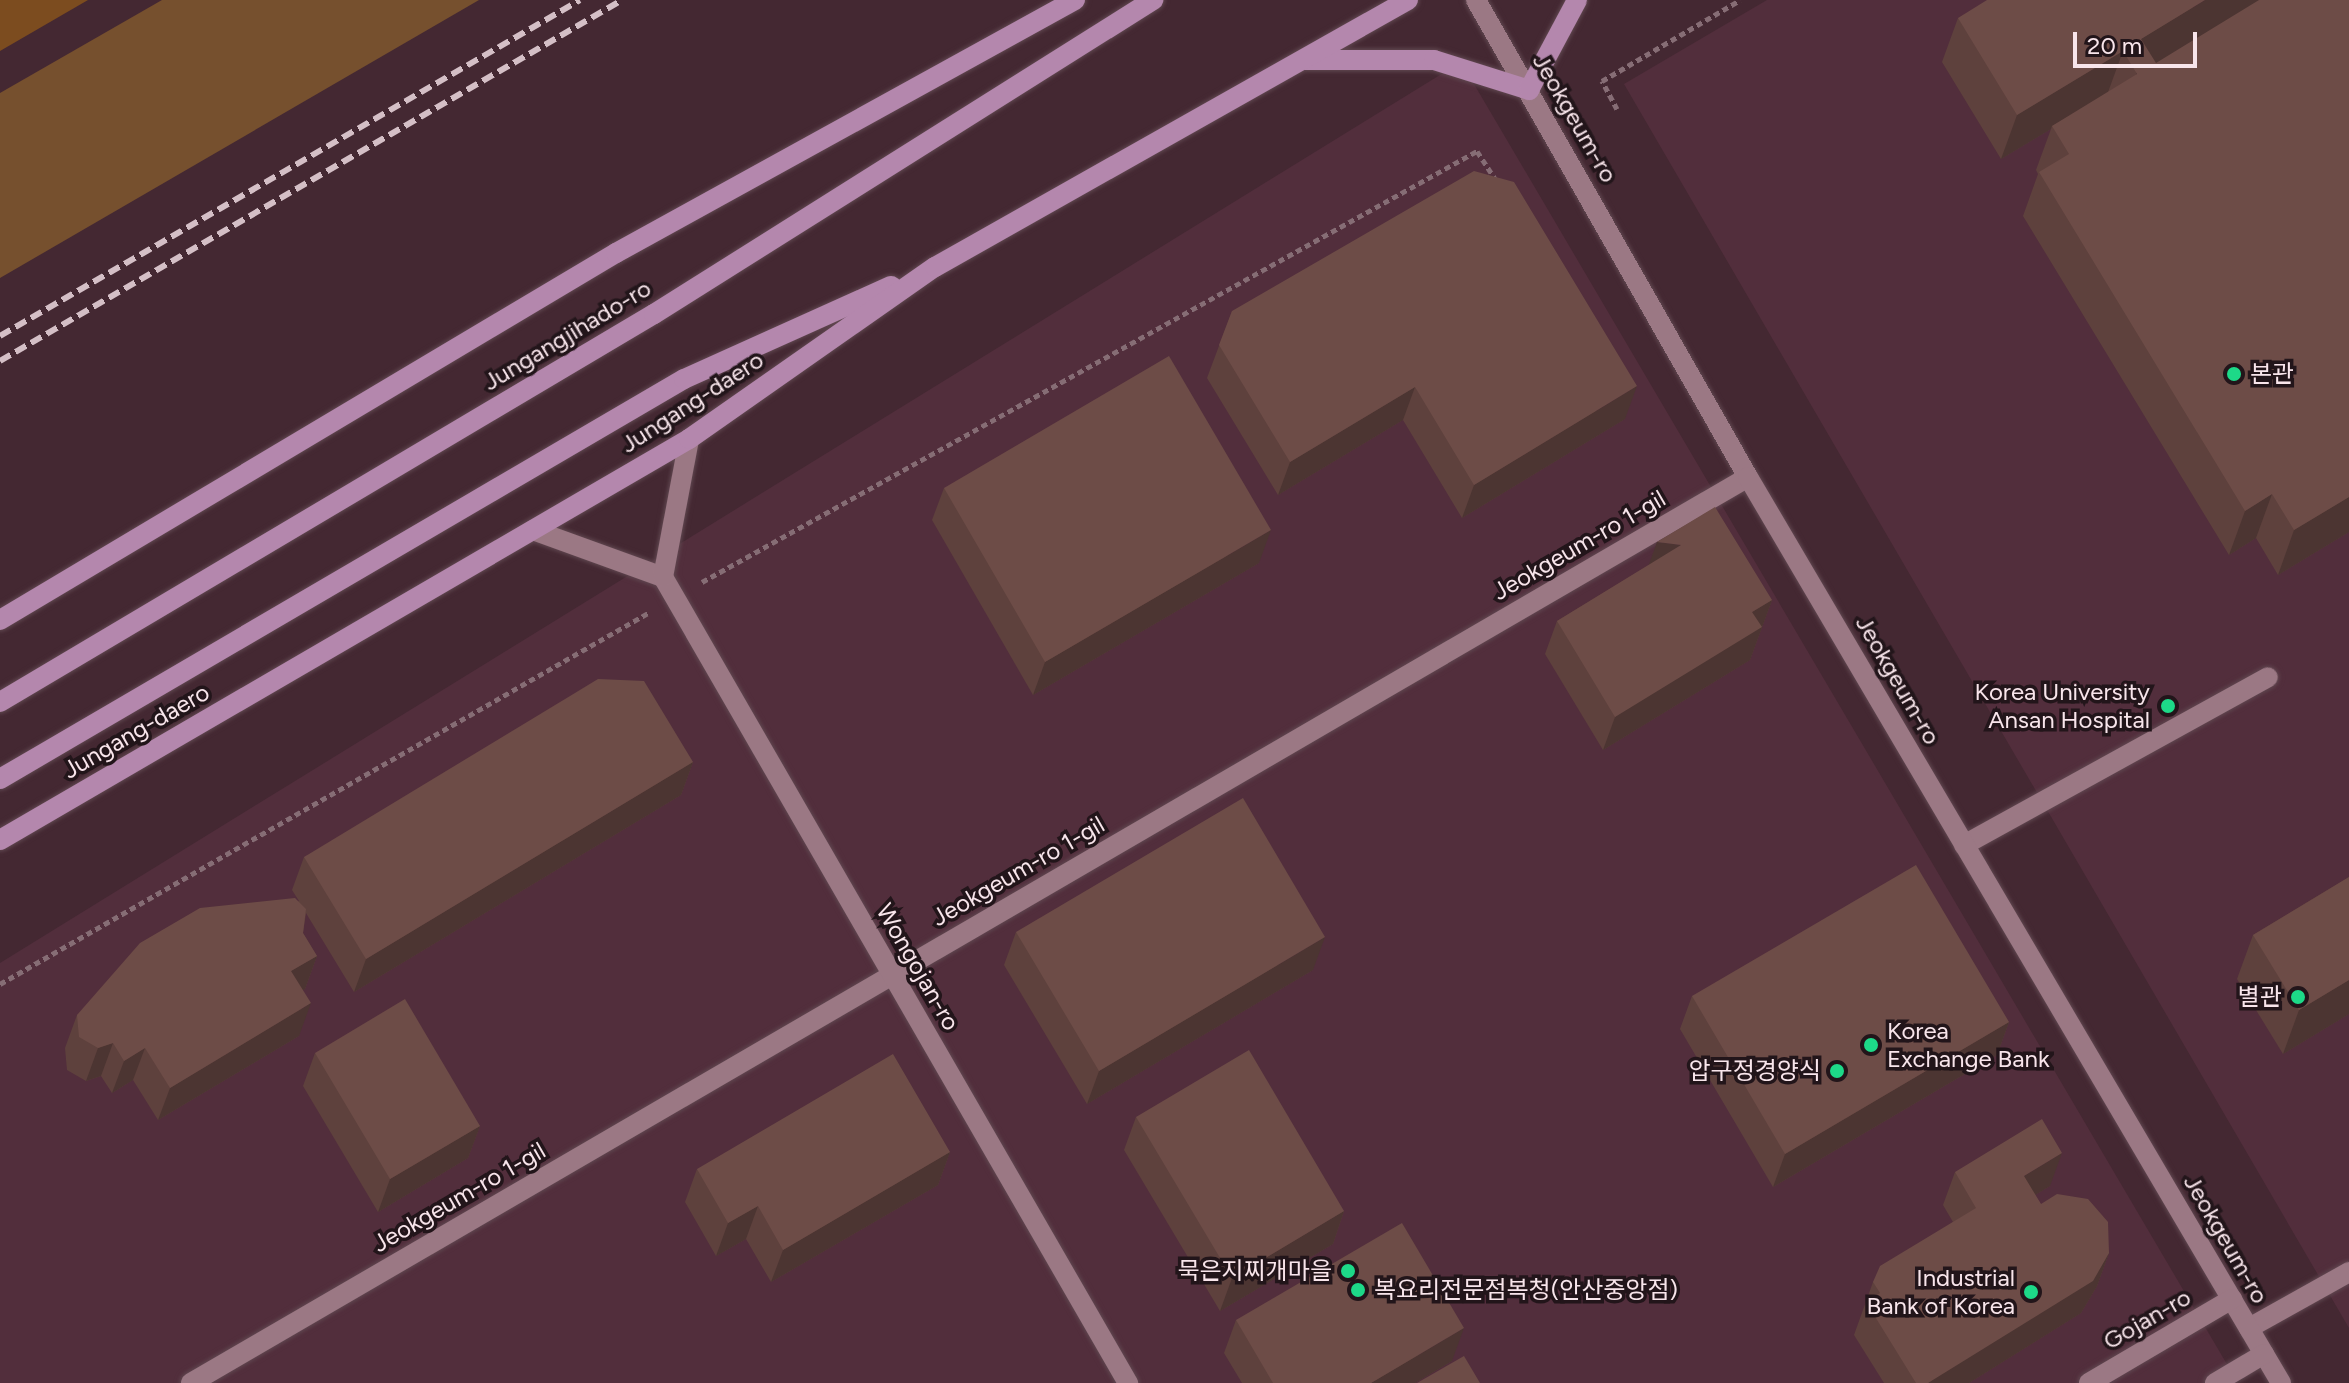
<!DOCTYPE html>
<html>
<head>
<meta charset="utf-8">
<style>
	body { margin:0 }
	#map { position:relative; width:2349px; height:1383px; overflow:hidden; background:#442832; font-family:Figtree,"Noto Sans KR",sans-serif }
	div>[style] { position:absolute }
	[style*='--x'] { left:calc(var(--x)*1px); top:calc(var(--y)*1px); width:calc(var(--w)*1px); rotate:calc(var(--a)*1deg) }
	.built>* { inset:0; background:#522e3c }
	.green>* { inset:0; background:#76502e }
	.forest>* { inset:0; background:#7c4c1f }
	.path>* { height:5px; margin-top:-2.5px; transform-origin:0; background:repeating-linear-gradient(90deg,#866d75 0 6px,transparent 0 10px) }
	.roads { filter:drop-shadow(0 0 2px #604750) drop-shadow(0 0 2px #604750) }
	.lane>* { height:20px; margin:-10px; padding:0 10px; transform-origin:10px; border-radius:10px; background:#9b7884 }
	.street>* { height:20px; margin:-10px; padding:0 10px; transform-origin:10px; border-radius:10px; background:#9b7884 }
	.secondary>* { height:20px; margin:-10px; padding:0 10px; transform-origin:10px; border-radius:10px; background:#9b7884 }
	.primary>* { height:20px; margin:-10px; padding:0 10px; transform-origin:10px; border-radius:10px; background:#b487ad }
	.rail>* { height:6px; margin-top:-3px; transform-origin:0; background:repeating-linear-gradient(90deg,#d4bfc6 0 12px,transparent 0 18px) }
	.wall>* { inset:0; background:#5e413d }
	.shaded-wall>* { inset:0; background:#4c3532 }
	.building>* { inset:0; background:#6d4c47 }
	.dots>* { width:22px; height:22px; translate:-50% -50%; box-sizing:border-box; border:4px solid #22151a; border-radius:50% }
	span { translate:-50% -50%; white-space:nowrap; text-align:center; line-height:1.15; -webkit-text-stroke:7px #22151a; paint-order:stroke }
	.street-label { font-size:24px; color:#f8e5eb }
	.poi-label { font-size:24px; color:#f8e5eb }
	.left { translate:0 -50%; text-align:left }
	.right { translate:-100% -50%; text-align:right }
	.scale { position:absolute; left:2073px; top:32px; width:124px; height:36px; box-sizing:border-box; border:4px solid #f8e5eb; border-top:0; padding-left:10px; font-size:24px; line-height:28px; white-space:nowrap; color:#f8e5eb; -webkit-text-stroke:6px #22151a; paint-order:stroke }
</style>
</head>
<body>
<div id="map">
	<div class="built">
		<i style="clip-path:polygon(1767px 0,2349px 0,2349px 1328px,1624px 84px)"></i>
		<i style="clip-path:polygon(1461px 62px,2238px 1383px,0 1383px,0 963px)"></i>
	</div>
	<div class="green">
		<i style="clip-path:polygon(162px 0,479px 0,0 278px,0 93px)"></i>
	</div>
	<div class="forest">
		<i style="clip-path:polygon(0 0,88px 0,0 51px)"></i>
	</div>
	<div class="path">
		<i style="--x:1617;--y:109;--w:32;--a:-118"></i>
		<i style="--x:1602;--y:81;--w:160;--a:-30.4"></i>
		<i style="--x:702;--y:582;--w:887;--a:-29.08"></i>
		<i style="--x:1477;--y:151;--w:35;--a:57"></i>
		<i style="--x:0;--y:984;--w:747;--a:-29.79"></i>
	</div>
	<div class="roads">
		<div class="lane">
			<i style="--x:1964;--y:845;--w:347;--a:-28.9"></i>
			<i style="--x:2249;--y:1328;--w:115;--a:-29.2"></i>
		</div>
		<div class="street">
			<i style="--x:191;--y:1383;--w:1801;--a:-30.19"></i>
		</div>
		<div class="secondary">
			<i style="--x:1476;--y:0;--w:549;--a:60.31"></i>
			<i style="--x:1748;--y:477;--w:1051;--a:59.53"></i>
			<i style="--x:533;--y:530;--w:138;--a:19.9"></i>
			<i style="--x:663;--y:577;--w:931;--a:60.02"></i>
			<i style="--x:663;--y:577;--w:140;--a:-79.3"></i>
			<i style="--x:2089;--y:1383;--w:166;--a:-30.4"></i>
			<i style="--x:2215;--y:1383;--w:57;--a:-30.6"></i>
		</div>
		<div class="primary">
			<i style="--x:1305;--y:60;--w:129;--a:0"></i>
			<i style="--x:1434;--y:60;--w:100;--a:17.5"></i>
			<i style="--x:1529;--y:90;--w:102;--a:-61.9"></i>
			<i style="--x:0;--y:620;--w:717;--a:-30.79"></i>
			<i style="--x:616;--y:253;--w:524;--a:-28.86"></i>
			<i style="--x:0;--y:702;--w:760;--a:-30.68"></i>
			<i style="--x:654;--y:314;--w:590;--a:-32.18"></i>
			<i style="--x:0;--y:779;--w:792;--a:-30.32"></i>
			<i style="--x:684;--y:379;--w:227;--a:-24.2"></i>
			<i style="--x:0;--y:840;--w:797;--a:-30.2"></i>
			<i style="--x:689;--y:439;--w:300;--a:-35"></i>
			<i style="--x:935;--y:267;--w:543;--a:-29.44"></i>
		</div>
	</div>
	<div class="rail">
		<i style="--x:0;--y:336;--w:670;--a:-30.08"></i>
		<i style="--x:0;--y:361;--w:719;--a:-30.13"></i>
	</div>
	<div class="wall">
		<i style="clip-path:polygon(2349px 0,2349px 532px,2278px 575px,2256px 538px,2229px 555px,2023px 216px,2038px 174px,2036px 170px,2051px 129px,2001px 159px,1942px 62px,1958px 18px)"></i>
		<i style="clip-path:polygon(1232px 311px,1625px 419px,1462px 518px,1403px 420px,1278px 495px,1207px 378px)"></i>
		<i style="clip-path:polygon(944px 488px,1259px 563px,1033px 695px,932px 520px)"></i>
		<i style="clip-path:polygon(1649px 565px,1772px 600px,1750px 660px,1603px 750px,1545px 654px,1557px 621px)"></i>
		<i style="clip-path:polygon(693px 762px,681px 795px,354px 992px,306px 913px,303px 933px,317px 956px,305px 989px,303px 990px,299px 1036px,158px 1120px,133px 1080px,112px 1093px,101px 1076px,86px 1081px,67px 1070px,65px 1048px,77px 1015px,299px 901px,292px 890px,304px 857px)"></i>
		<i style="clip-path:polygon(2349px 877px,2349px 1014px,2283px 1054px,2237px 979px,2253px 935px)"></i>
		<i style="clip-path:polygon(1016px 932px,1313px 970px,1087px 1104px,1004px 965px)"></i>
		<i style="clip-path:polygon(1692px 996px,2009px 1022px,1997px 1055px,1773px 1187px,1680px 1029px)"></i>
		<i style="clip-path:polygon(315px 1053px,480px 1126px,468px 1158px,378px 1212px,303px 1086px)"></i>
		<i style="clip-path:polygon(1136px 1117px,1344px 1211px,1333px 1244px,1220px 1311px,1124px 1150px)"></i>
		<i style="clip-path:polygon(950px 1152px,938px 1185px,771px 1282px,746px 1239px,716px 1256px,685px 1202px,697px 1169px)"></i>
		<i style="clip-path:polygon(1955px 1172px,2050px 1186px,2035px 1195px,2041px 1204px,2109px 1253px,2097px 1286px,2081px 1313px,1969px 1383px,1884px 1383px,1854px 1335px,1873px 1282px,1953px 1222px,1943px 1205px)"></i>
		<i style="clip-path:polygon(1236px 1320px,1452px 1361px,1415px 1383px,1242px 1383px,1224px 1353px)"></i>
	</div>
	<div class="shaded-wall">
		<i style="clip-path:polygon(2205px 0,2262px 0,2136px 76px,2141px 39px)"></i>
		<i style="clip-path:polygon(2123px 51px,2107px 95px,2052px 126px,2051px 129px,2001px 159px,2017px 115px)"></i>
		<i style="clip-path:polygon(1637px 386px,1625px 419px,1462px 518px,1474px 485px)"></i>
		<i style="clip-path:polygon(1415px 387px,1403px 420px,1278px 495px,1290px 462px)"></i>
		<i style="clip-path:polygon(2272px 494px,2256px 538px,2229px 555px,2245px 511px)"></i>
		<i style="clip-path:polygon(2349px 497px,2349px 532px,2278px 575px,2294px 530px)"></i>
		<i style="clip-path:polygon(1271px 530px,1259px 563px,1033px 695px,1045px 662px)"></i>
		<i style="clip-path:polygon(1657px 542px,1681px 545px,1645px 575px)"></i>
		<i style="clip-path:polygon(1772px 600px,1750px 660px,1603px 750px,1615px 717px,1752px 612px)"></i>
		<i style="clip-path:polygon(693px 762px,681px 795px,354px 992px,366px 959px)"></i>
		<i style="clip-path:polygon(1325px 937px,1313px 970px,1087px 1104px,1099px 1071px)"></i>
		<i style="clip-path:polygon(317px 956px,305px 989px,279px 1004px,291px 971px)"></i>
		<i style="clip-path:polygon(2349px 980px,2349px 1014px,2283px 1054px,2299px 1010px)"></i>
		<i style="clip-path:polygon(311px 1003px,299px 1036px,158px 1120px,170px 1088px)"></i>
		<i style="clip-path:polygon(2009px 1022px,1997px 1055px,1773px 1187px,1785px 1154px)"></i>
		<i style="clip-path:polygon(113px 1043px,101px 1076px,86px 1081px,98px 1048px)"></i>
		<i style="clip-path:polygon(145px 1048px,133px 1080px,112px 1093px,124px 1061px)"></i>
		<i style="clip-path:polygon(480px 1126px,468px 1158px,378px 1212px,390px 1179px)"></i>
		<i style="clip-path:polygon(950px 1152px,938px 1185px,771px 1282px,783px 1250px)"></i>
		<i style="clip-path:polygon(2062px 1153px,2050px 1186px,2012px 1209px,2024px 1176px)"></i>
		<i style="clip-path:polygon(758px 1206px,746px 1239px,716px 1256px,728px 1223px)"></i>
		<i style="clip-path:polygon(1344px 1211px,1333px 1244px,1220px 1311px,1232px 1278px)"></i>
		<i style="clip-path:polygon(2109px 1253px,2097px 1286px,2081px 1313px,1969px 1383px,1928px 1383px)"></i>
		<i style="clip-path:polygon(1464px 1328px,1452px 1361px,1415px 1383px,1371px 1383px)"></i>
	</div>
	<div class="building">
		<i style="clip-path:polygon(1987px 0,2205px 0,2141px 39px,2156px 63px,2259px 0,2349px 0,2349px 497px,2294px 530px,2272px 494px,2245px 511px,2039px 172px,2069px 154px,2052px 126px,2137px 74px,2123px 51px,2017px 115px,1958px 18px)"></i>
		<i style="clip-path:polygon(1474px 171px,1514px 182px,1637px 386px,1474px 485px,1415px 387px,1290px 462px,1219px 345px,1232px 311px)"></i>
		<i style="clip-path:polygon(1169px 356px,1271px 530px,1045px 662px,944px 488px)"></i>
		<i style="clip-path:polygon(1715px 507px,1772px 600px,1752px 612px,1762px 627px,1615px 717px,1557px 621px,1681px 545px,1657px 542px)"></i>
		<i style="clip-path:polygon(598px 679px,644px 681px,693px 762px,366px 959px,304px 857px)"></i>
		<i style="clip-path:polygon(1243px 798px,1325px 937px,1099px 1071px,1016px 932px)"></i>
		<i style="clip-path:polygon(1916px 865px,2009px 1022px,1785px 1154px,1692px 996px)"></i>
		<i style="clip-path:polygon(2349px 877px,2349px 980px,2299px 1010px,2253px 935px)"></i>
		<i style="clip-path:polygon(295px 898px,306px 909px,303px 933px,317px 956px,291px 971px,311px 1003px,170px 1088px,145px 1048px,124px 1061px,113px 1043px,98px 1048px,79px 1037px,77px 1015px,140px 943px,200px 908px)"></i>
		<i style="clip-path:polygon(405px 999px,480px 1126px,390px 1179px,315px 1053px)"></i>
		<i style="clip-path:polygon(1249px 1050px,1344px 1211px,1232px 1278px,1136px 1117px)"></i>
		<i style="clip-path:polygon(893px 1054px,950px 1152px,783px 1250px,758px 1206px,728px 1223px,697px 1169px)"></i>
		<i style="clip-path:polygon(2042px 1119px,2062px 1153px,2024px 1176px,2041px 1204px,2057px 1194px,2088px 1199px,2108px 1222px,2109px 1253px,2093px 1281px,1928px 1383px,1916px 1383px,1866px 1302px,1880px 1293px,1873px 1282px,1880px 1266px,1976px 1208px,1955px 1172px)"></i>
		<i style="clip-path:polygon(1402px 1223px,1464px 1328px,1371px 1383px,1273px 1383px,1236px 1320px)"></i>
		<i style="clip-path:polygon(1464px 1356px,1480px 1383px,1417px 1383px)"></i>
	</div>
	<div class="dots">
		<i style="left:2234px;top:374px;background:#1dd988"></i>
		<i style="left:2168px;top:706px;background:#1dd988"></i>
		<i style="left:2298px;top:997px;background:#1dd988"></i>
		<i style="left:1871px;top:1045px;background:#1dd988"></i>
		<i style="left:1837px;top:1071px;background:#1dd988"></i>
		<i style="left:1348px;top:1271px;background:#1dd988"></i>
		<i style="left:1358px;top:1290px;background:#1dd988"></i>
		<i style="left:2031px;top:1292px;background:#1dd988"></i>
	</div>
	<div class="street-label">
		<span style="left:1575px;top:118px;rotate:60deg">Jeokgeum-ro</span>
		<span style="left:567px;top:335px;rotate:-31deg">Jungangjihado-ro</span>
		<span style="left:692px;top:402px;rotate:-33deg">Jungang-daero</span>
		<span style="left:1579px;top:545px;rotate:-30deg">Jeokgeum-ro 1-gil</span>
		<span style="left:1898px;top:680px;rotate:60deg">Jeokgeum-ro</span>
		<span style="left:136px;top:731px;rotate:-30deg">Jungang-daero</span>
		<span style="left:1018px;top:871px;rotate:-30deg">Jeokgeum-ro 1-gil</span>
		<span style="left:918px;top:967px;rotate:60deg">Wongojan-ro</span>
		<span style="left:459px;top:1197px;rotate:-30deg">Jeokgeum-ro 1-gil</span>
		<span style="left:2226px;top:1239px;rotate:60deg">Jeokgeum-ro</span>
		<span style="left:2147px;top:1319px;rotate:-30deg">Gojan-ro</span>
	</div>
	<div class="poi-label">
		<span class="left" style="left:2250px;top:374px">본관</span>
		<span class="right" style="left:2150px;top:706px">Korea University<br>Ansan Hospital</span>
		<span class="right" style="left:2282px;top:997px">별관</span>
		<span class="left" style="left:1887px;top:1045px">Korea<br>Exchange Bank</span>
		<span class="right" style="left:1821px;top:1071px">압구정경양식</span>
		<span class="right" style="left:1332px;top:1271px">묵은지찌개마을</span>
		<span class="right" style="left:2015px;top:1292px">Industrial<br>Bank of Korea</span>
		<span class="left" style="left:1374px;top:1290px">복요리전문점복청(안산중앙점)</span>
	</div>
	<div class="scale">20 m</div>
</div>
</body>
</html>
